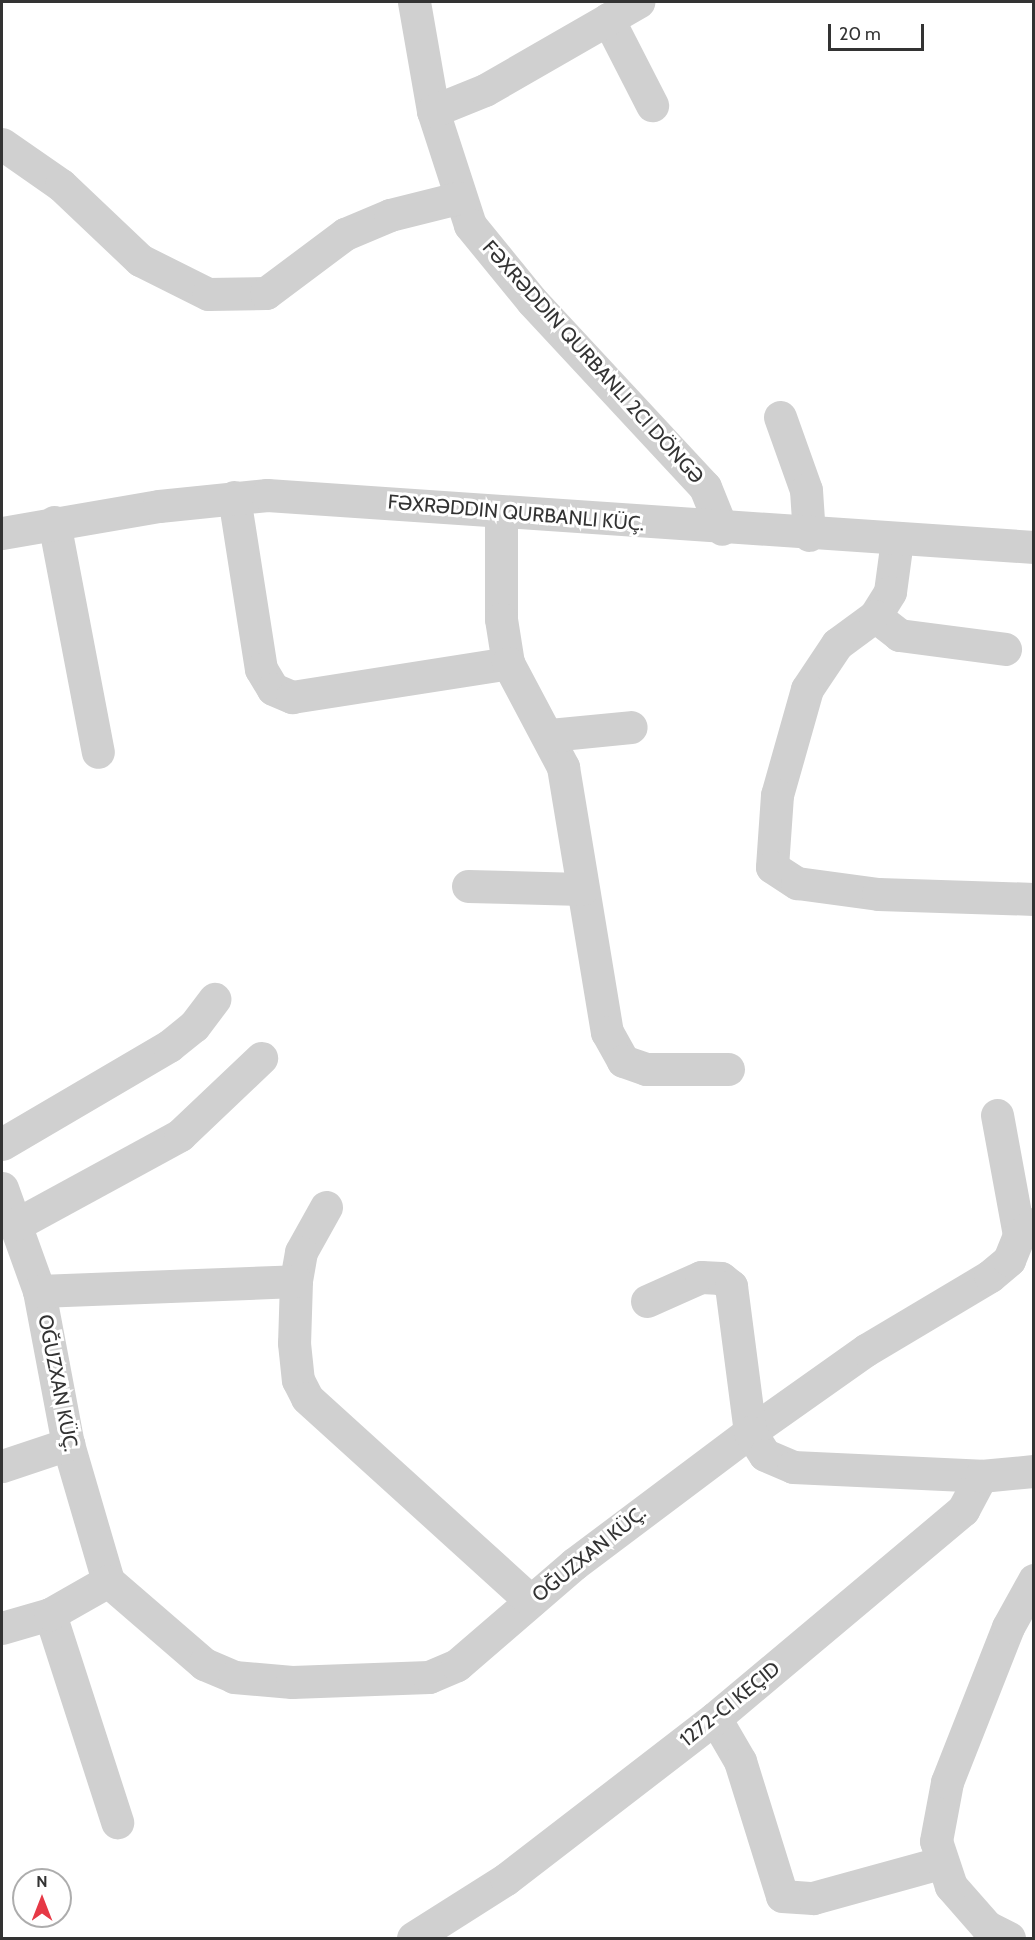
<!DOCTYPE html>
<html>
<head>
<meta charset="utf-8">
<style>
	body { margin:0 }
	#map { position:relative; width:1035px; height:1940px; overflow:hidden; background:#fff; font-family:Cabin,sans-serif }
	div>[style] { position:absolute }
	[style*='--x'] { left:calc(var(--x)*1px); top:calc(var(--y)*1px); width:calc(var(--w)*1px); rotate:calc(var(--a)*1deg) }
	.minor>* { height:33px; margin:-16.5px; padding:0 16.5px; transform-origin:16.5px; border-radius:16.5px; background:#d0d0d0 }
	.tertiary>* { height:33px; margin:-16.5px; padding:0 16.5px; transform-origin:16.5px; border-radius:16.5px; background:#d0d0d0 }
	span { translate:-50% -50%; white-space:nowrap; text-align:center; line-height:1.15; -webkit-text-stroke:6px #fff; paint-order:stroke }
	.street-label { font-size:20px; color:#333 }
	.frame { position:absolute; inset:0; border:3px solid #333; pointer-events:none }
	.north { position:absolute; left:12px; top:1868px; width:60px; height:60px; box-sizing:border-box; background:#fff; border:2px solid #adadad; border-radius:50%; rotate:0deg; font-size:16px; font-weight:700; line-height:24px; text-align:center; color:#333 }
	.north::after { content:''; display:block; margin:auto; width:21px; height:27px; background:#e63946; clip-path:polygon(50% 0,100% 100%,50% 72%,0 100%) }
	.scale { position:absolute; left:828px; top:24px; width:96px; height:27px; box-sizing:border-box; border:3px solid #333; border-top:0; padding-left:8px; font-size:18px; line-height:21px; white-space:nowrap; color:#333; -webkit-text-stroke:4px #fff; paint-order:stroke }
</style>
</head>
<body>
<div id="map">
	<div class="minor">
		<i style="--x:414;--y:2;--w:111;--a:80.1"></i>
		<i style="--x:433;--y:111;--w:120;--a:72"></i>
		<i style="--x:470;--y:225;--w:98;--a:50.8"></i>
		<i style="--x:532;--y:301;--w:254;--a:47.1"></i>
		<i style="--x:705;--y:487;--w:45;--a:68"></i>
		<i style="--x:608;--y:19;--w:97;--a:62.9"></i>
		<i style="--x:433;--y:111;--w:56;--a:-22"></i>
		<i style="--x:485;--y:90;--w:177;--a:-29.9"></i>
		<i style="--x:2;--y:144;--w:72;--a:34.8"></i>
		<i style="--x:61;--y:185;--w:109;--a:43.5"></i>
		<i style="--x:140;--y:260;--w:76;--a:26.6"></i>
		<i style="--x:208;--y:294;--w:58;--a:-1"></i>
		<i style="--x:266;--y:293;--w:99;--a:-36.8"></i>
		<i style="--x:345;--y:234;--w:49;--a:-22.9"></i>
		<i style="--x:390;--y:215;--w:70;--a:-14"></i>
		<i style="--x:780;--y:417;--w:77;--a:70.4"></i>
		<i style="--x:806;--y:490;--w:45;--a:86.2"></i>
		<i style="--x:234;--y:497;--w:174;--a:81.1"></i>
		<i style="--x:261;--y:669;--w:23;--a:59"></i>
		<i style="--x:273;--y:689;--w:21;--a:23"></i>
		<i style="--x:292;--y:697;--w:219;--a:-8.9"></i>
		<i style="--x:501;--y:513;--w:106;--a:90"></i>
		<i style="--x:501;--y:619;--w:45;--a:81"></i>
		<i style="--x:508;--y:663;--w:118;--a:62.1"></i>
		<i style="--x:563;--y:767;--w:269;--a:80.6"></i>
		<i style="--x:607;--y:1032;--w:33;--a:61"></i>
		<i style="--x:623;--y:1061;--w:24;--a:19"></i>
		<i style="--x:646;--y:1069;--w:82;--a:0"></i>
		<i style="--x:54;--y:522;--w:234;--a:79.2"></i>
		<i style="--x:897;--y:540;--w:52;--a:97.7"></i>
		<i style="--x:890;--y:592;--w:28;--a:122"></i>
		<i style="--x:875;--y:616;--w:47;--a:143.6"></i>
		<i style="--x:837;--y:644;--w:54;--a:123.7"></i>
		<i style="--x:807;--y:689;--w:110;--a:105.8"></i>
		<i style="--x:777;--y:795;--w:72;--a:94"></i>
		<i style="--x:772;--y:867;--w:30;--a:33"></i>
		<i style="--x:797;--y:883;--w:82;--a:7.7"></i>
		<i style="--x:878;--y:894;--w:156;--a:1.8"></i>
		<i style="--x:875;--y:616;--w:31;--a:38"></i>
		<i style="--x:899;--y:635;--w:107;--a:7.5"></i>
		<i style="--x:550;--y:735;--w:81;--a:-5.6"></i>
		<i style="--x:468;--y:886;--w:114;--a:1.5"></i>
		<i style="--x:997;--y:1115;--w:122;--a:79.6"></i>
		<i style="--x:2;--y:1144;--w:194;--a:-30.4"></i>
		<i style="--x:169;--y:1046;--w:32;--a:-39"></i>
		<i style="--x:194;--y:1026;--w:34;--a:-53"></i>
		<i style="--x:2;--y:1188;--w:109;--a:70.2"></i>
		<i style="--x:39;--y:1291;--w:156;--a:79.3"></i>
		<i style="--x:68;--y:1444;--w:143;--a:73.7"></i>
		<i style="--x:108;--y:1581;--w:127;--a:40.8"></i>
		<i style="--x:204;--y:1664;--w:33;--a:23"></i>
		<i style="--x:234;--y:1677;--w:58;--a:4.9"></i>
		<i style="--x:292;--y:1682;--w:137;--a:-2.1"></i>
		<i style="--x:429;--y:1677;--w:30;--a:-23"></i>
		<i style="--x:457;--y:1665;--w:155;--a:-40.8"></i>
		<i style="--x:574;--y:1564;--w:220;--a:-36.9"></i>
		<i style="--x:750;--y:1432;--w:142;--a:-35.3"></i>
		<i style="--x:866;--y:1350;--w:144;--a:-30.8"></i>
		<i style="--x:990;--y:1276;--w:25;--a:-40"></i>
		<i style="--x:1009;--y:1260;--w:27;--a:-68"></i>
		<i style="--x:1019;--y:1235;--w:19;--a:-36"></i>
		<i style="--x:326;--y:1207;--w:51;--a:119.1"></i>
		<i style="--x:301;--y:1252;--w:29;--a:100"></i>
		<i style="--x:296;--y:1281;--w:62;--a:91.8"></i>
		<i style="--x:294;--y:1343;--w:37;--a:84"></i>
		<i style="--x:298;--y:1380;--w:20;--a:63"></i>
		<i style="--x:307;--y:1398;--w:302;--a:42.2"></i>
		<i style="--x:17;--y:1224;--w:186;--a:-28.6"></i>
		<i style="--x:180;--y:1135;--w:112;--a:-43.5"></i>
		<i style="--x:39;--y:1291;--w:257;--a:-2.2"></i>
		<i style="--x:647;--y:1301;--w:59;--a:-24"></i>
		<i style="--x:701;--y:1277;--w:20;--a:3"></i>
		<i style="--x:721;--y:1278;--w:13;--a:39"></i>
		<i style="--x:731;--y:1286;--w:147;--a:82.6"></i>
		<i style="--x:750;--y:1432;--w:27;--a:57"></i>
		<i style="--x:765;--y:1455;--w:30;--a:23"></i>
		<i style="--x:793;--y:1467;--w:188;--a:2.7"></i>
		<i style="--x:2;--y:1466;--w:70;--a:-18.4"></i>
		<i style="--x:50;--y:1614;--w:219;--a:72.1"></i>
		<i style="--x:2;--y:1628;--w:50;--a:-16.3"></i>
		<i style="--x:50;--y:1614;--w:67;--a:-29.6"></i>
		<i style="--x:715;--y:1718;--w:50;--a:59.8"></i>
		<i style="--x:740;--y:1761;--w:141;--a:72.7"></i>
		<i style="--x:782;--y:1896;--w:31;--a:4"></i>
		<i style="--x:813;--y:1898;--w:132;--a:-15.4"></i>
		<i style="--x:413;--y:1938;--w:110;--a:-32.4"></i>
		<i style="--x:506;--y:1879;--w:264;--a:-37.6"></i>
		<i style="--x:715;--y:1718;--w:324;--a:-40"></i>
		<i style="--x:963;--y:1510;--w:38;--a:-62"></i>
		<i style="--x:981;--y:1476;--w:53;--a:-5.4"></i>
		<i style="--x:1009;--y:1938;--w:25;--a:-153"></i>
		<i style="--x:987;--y:1927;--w:55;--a:-131.3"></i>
		<i style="--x:951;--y:1886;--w:47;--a:-108.4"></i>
		<i style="--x:936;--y:1841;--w:60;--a:-79.4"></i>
		<i style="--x:947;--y:1782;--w:167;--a:-68.5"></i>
		<i style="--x:1008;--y:1627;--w:54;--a:-61"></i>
	</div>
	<div class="tertiary">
		<i style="--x:2;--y:533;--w:159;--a:-9.8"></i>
		<i style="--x:159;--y:506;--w:109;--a:-5.8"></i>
		<i style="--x:267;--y:495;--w:769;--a:3.88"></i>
	</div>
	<div class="street-label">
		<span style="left:593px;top:362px;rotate:48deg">FƏXRƏDDIN QURBANLI 2CI DÖNGƏ</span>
		<span style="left:516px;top:513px;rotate:5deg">FƏXRƏDDIN QURBANLI KÜÇ.</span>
		<span style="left:58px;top:1383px;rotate:79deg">OĞUZXAN KÜÇ.</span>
		<span style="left:589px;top:1554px;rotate:-39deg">OĞUZXAN KÜÇ.</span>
		<span style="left:730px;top:1704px;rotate:-39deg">1272-CI KEÇID</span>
	</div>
	<div class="frame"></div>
	<div class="north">N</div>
	<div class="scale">20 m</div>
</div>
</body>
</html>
